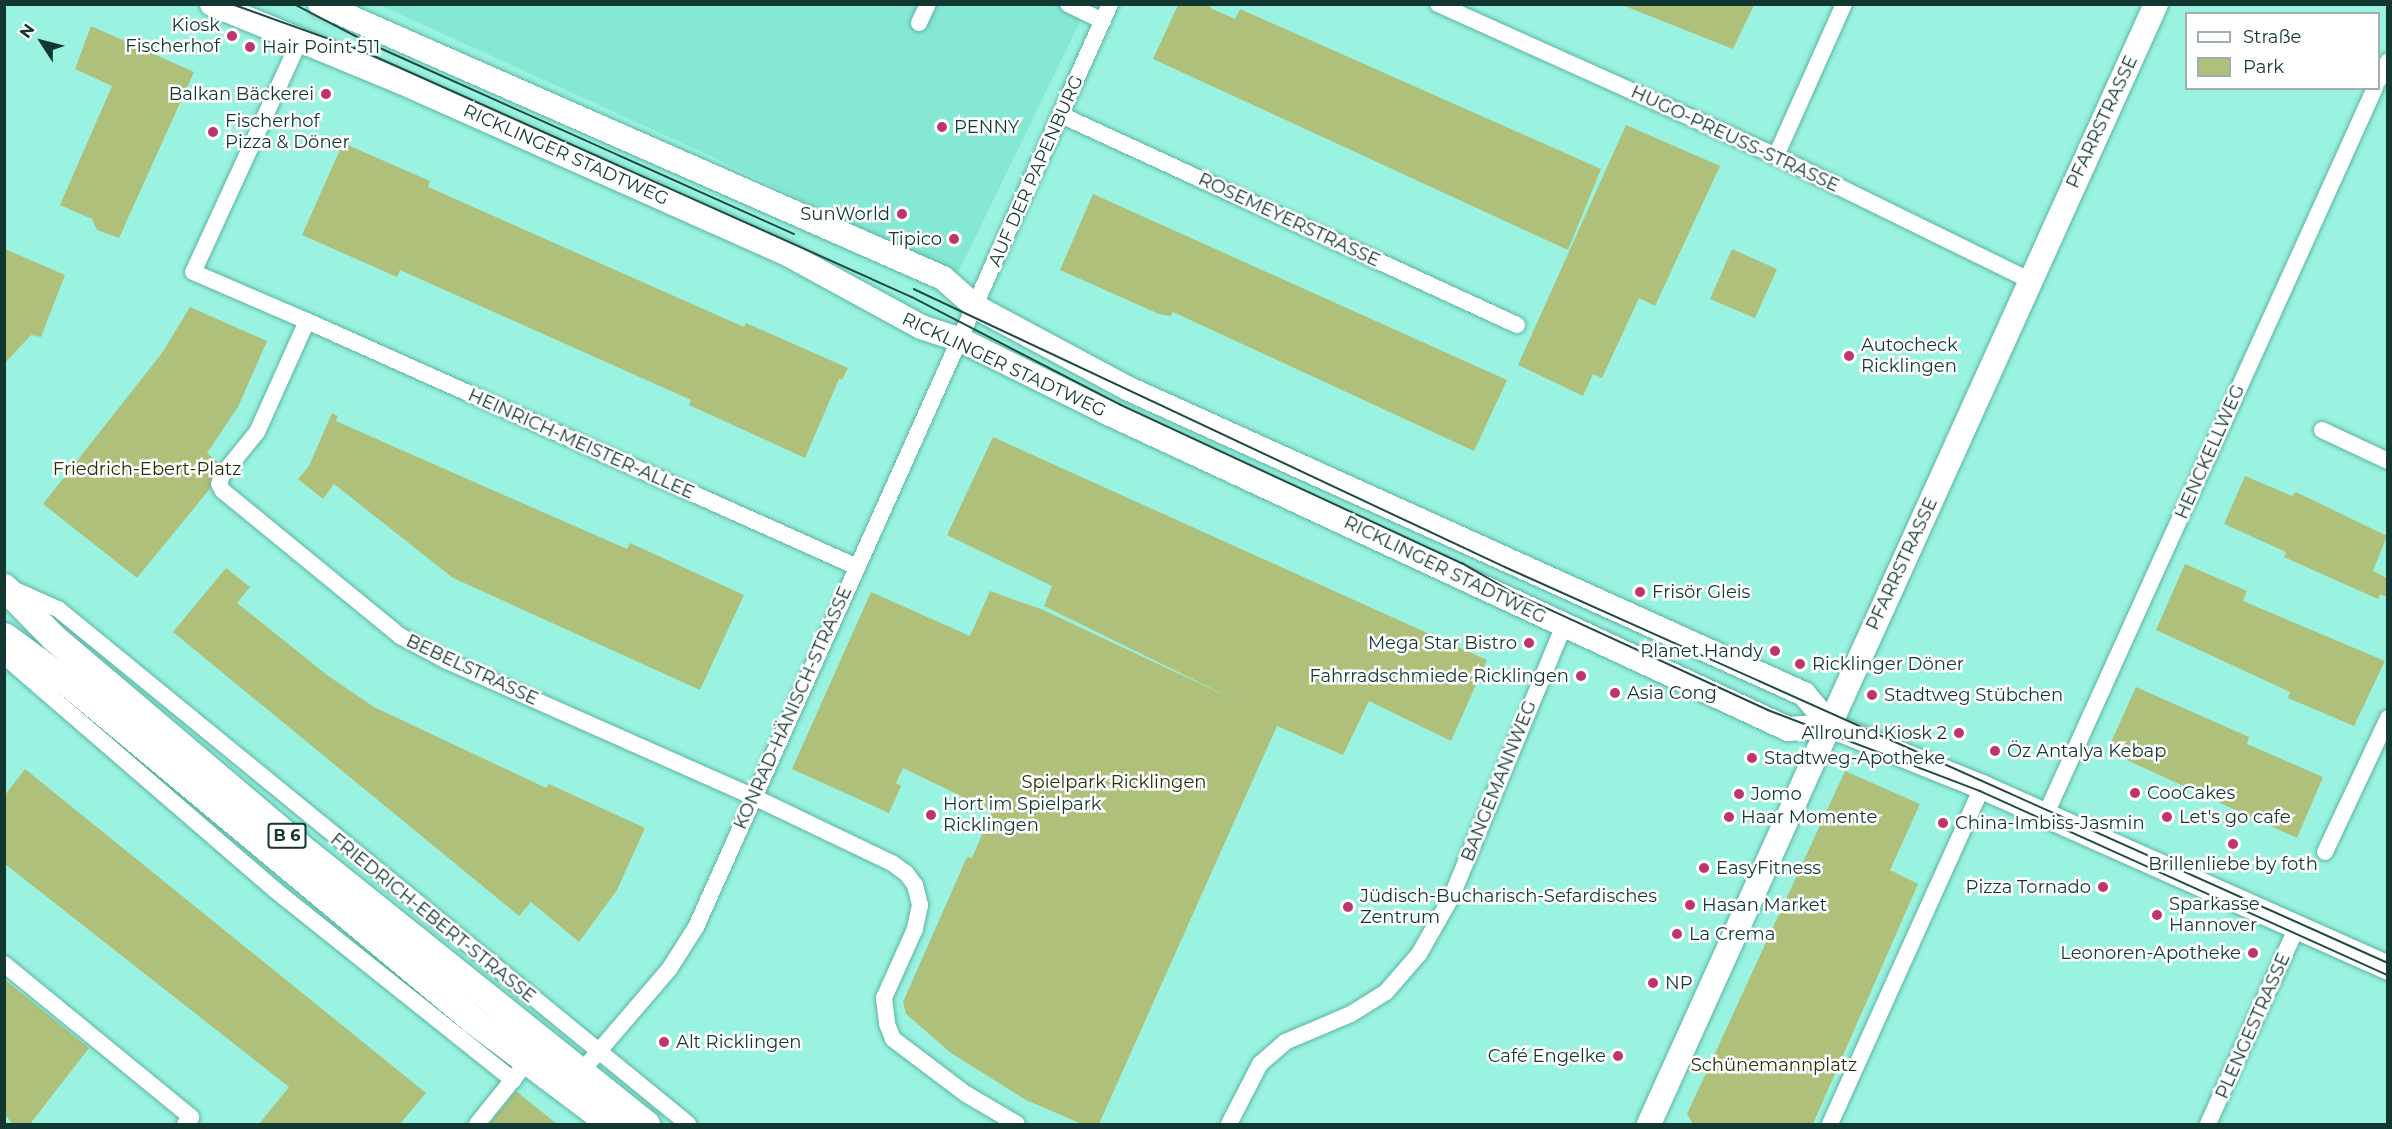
<!DOCTYPE html>
<html>
<head>
<meta charset="utf-8">
<style>
	body { margin:0 }
	#map { position:relative; width:2392px; height:1129px; overflow:hidden; background:#9af3e1; font-family:Montserrat,sans-serif }
	div>[style] { position:absolute }
	[style*='--x'] { left:calc(var(--x)*1px); top:calc(var(--y)*1px); width:calc(var(--w)*1px); rotate:calc(var(--a)*1deg) }
	.built>* { inset:0; background:#85e8d5 }
	.green>* { inset:0; background:#afc07a }
	.roads { filter:drop-shadow(0 0 2px #5bb4a3) drop-shadow(0 0 2px #5bb4a3) }
	.street>* { height:16px; margin:-8px; padding:0 8px; transform-origin:8px; border-radius:8px; background:#fff }
	.secondary>* { height:24px; margin:-12px; padding:0 12px; transform-origin:12px; border-radius:12px; background:#fff }
	.primary>* { height:27px; margin:-13.5px; padding:0 13.5px; transform-origin:13.5px; border-radius:13.5px; background:#fff }
	.tram>* { height:1.5px; margin:-0.75px; padding:0 0.75px; transform-origin:0.75px; border-radius:0.75px; background:#204b43 }
	.dots>* { width:16px; height:16px; translate:-50% -50%; box-sizing:border-box; border:3px solid #fff; border-radius:50% }
	span { translate:-50% -50%; white-space:nowrap; text-align:center; line-height:1.15; -webkit-text-stroke:5px #fff; paint-order:stroke }
	.shield-label span { padding:2px 4px; background:#fff; border:2px solid; border-radius:4px; -webkit-text-stroke-width:0 }
	.shield-label { font-size:16px; color:#113730; font-weight:700 }
	.poi-label { font-size:18px; color:#113730 }
	.right { translate:-100% -50%; text-align:right }
	.left { translate:0 -50%; text-align:left }
	.street-label { font-size:18px; color:#113730 }
	.park-label { font-size:18px; color:#293008 }
	.frame { position:absolute; inset:0; border:6px solid #113730; pointer-events:none }
	.legend { position:absolute; left:2185px; top:12px; width:195px; height:78px; box-sizing:border-box; background:#fff; border:2px solid #a0afac; margin:0; padding:8px 10px; list-style:none; font-size:18px; color:#113730 }
	.legend li { display:flex; align-items:center; gap:12px; height:30px }
	.legend b { width:30px; border:2px solid #a0afac }
	.north { position:absolute; left:12px; top:12px; width:60px; height:60px; -webkit-text-stroke:4px #fff; paint-order:stroke; rotate:306deg; font-size:16px; font-weight:700; line-height:24px; text-align:center; color:#113730 }
	.north::after { content:''; display:block; margin:auto; width:21px; height:27px; background:#113730; clip-path:polygon(50% 0,100% 100%,50% 72%,0 100%) }
</style>
</head>
<body>
<div id="map">
	<div class="built">
		<i style="clip-path:polygon(380px 5px,1088px 5px,957px 275px,706px 154px)"></i>
	</div>
	<div class="green">
		<i style="clip-path:polygon(1178px 5px,1211px 5px,1210px 8px,1235px 19px,1240px 9px,1601px 169px,1568px 250px,1153px 59px)"></i>
		<i style="clip-path:polygon(1622px 5px,1754px 4px,1754px 5px,1733px 49px)"></i>
		<i style="clip-path:polygon(91px 26px,194px 72px,119px 238px,97px 230px,92px 219px,60px 205px,112px 86px,75px 69px)"></i>
		<i style="clip-path:polygon(1626px 125px,1720px 166px,1655px 306px,1639px 298px,1602px 378px,1593px 374px,1583px 396px,1518px 365px)"></i>
		<i style="clip-path:polygon(343px 143px,430px 181px,428px 187px,744px 327px,746px 323px,848px 368px,842px 380px,839px 379px,805px 458px,689px 405px,691px 400px,400px 270px,397px 277px,302px 235px)"></i>
		<i style="clip-path:polygon(1093px 194px,1507px 380px,1474px 451px,1173px 312px,1170px 316px,1159px 314px,1060px 270px)"></i>
		<i style="clip-path:polygon(5px 249px,65px 275px,41px 337px,31px 335px,5px 363px)"></i>
		<i style="clip-path:polygon(1732px 249px,1777px 269px,1755px 318px,1710px 299px)"></i>
		<i style="clip-path:polygon(190px 307px,267px 341px,238px 407px,207px 453px,226px 469px,137px 578px,43px 504px,162px 353px)"></i>
		<i style="clip-path:polygon(332px 413px,338px 416px,336px 421px,406px 452px,627px 549px,630px 543px,744px 595px,700px 690px,453px 578px,334px 484px,323px 499px,298px 479px,309px 466px)"></i>
		<i style="clip-path:polygon(993px 437px,1487px 660px,1451px 741px,1369px 701px,1343px 755px,1277px 726px,1099px 1124px,1082px 1124px,1026px 1100px,951px 1053px,906px 1014px,903px 1002px,967px 857px,972px 858px,992px 811px,903px 768px,896px 783px,901px 786px,889px 813px,792px 769px,871px 592px,970px 636px,990px 591px,1041px 609px,1235px 700px,1044px 606px,1052px 586px,947px 535px)"></i>
		<i style="clip-path:polygon(2245px 476px,2292px 496px,2296px 492px,2387px 536px,2373px 571px,2387px 578px,2387px 597px,2380px 594px,2378px 599px,2284px 557px,2286px 552px,2224px 524px)"></i>
		<i style="clip-path:polygon(2185px 564px,2247px 591px,2243px 601px,2385px 661px,2354px 726px,2288px 698px,2290px 692px,2156px 630px)"></i>
		<i style="clip-path:polygon(226px 568px,250px 587px,237px 603px,327px 675px,374px 707px,546px 788px,549px 784px,645px 828px,617px 890px,579px 942px,531px 902px,519px 916px,173px 632px)"></i>
		<i style="clip-path:polygon(2136px 687px,2249px 737px,2247px 744px,2323px 777px,2297px 838px,2107px 751px)"></i>
		<i style="clip-path:polygon(25px 769px,426px 1093px,400px 1124px,259px 1124px,289px 1087px,5px 864px,5px 795px)"></i>
		<i style="clip-path:polygon(1845px 771px,1920px 804px,1890px 870px,1918px 884px,1813px 1124px,1693px 1124px,1687px 1114px)"></i>
		<i style="clip-path:polygon(4px 979px,89px 1048px,30px 1124px,12px 1124px,5px 1114px)"></i>
		<i style="clip-path:polygon(516px 1091px,557px 1124px,489px 1124px)"></i>
	</div>
	<div class="roads">
		<div class="street">
			<i style="--x:1068;--y:4;--w:39;--a:26"></i>
			<i style="--x:1438;--y:4;--w:371;--a:24.2"></i>
			<i style="--x:1776;--y:156;--w:282;--a:26.1"></i>
			<i style="--x:919;--y:23;--w:21;--a:-65"></i>
			<i style="--x:299;--y:42;--w:253;--a:114.7"></i>
			<i style="--x:193;--y:272;--w:124;--a:23.3"></i>
			<i style="--x:307;--y:321;--w:122;--a:114.2"></i>
			<i style="--x:257;--y:432;--w:55;--a:129.1"></i>
			<i style="--x:222;--y:475;--w:9;--a:108"></i>
			<i style="--x:219;--y:484;--w:8;--a:60"></i>
			<i style="--x:223;--y:491;--w:229;--a:39.3"></i>
			<i style="--x:400;--y:636;--w:53;--a:28"></i>
			<i style="--x:447;--y:661;--w:336;--a:23.9"></i>
			<i style="--x:754;--y:797;--w:153;--a:25.6"></i>
			<i style="--x:892;--y:863;--w:17;--a:36"></i>
			<i style="--x:906;--y:873;--w:15;--a:53"></i>
			<i style="--x:915;--y:885;--w:21;--a:76"></i>
			<i style="--x:920;--y:905;--w:25;--a:102"></i>
			<i style="--x:915;--y:929;--w:76;--a:114.2"></i>
			<i style="--x:884;--y:998;--w:26;--a:83"></i>
			<i style="--x:887;--y:1024;--w:16;--a:68"></i>
			<i style="--x:893;--y:1039;--w:91;--a:37"></i>
			<i style="--x:966;--y:1094;--w:59;--a:30.5"></i>
			<i style="--x:2378;--y:81;--w:22;--a:-63"></i>
			<i style="--x:1061;--y:115;--w:502;--a:24.73"></i>
			<i style="--x:1776;--y:156;--w:167;--a:-65.9"></i>
			<i style="--x:307;--y:321;--w:600;--a:24.09"></i>
			<i style="--x:2322;--y:430;--w:73;--a:25.2"></i>
			<i style="--x:13;--y:589;--w:49;--a:24"></i>
			<i style="--x:58;--y:609;--w:814;--a:39.26"></i>
			<i style="--x:4;--y:656;--w:358;--a:40.8"></i>
			<i style="--x:275;--y:890;--w:305;--a:38.6"></i>
			<i style="--x:2045;--y:816;--w:799;--a:-65.62"></i>
			<i style="--x:2325;--y:852;--w:148;--a:-64.8"></i>
			<i style="--x:4;--y:964;--w:242;--a:39.3"></i>
			<i style="--x:191;--y:1117;--w:9;--a:131"></i>
			<i style="--x:581;--y:1072;--w:137;--a:-49.4"></i>
			<i style="--x:670;--y:968;--w:49;--a:-57.6"></i>
			<i style="--x:696;--y:927;--w:1012;--a:-65.84"></i>
			<i style="--x:477;--y:1124;--w:67;--a:-51.1"></i>
			<i style="--x:1229;--y:1124;--w:68;--a:-62.7"></i>
			<i style="--x:1260;--y:1064;--w:33;--a:-41"></i>
			<i style="--x:1285;--y:1042;--w:72;--a:-23"></i>
			<i style="--x:1351;--y:1014;--w:41;--a:-32.2"></i>
			<i style="--x:1386;--y:992;--w:50;--a:-49"></i>
			<i style="--x:1419;--y:954;--w:64;--a:-60.3"></i>
			<i style="--x:1451;--y:898;--w:293;--a:-67.5"></i>
			<i style="--x:1830;--y:1124;--w:370;--a:-65.7"></i>
			<i style="--x:2208;--y:1124;--w:216;--a:-65.7"></i>
		</div>
		<div class="secondary">
			<i style="--x:212;--y:4;--w:204;--a:22.4"></i>
			<i style="--x:401;--y:82;--w:427;--a:24"></i>
			<i style="--x:791;--y:256;--w:148;--a:28.6"></i>
			<i style="--x:921;--y:327;--w:42;--a:18"></i>
			<i style="--x:961;--y:340;--w:164;--a:26.4"></i>
			<i style="--x:1108;--y:413;--w:750;--a:24.92"></i>
			<i style="--x:1788;--y:729;--w:43;--a:-4"></i>
			<i style="--x:1831;--y:726;--w:35;--a:22"></i>
			<i style="--x:1863;--y:739;--w:128;--a:22"></i>
			<i style="--x:1982;--y:787;--w:445;--a:24"></i>
			<i style="--x:320;--y:4;--w:681;--a:23.74"></i>
			<i style="--x:943;--y:278;--w:44;--a:41.3"></i>
			<i style="--x:976;--y:307;--w:174;--a:28.2"></i>
			<i style="--x:1129;--y:389;--w:741;--a:24.32"></i>
			<i style="--x:1804;--y:694;--w:42;--a:49.8"></i>
			<i style="--x:1649;--y:1124;--w:1229;--a:-65.64"></i>
		</div>
		<div class="primary">
			<i style="--x:4;--y:587;--w:71;--a:45.6"></i>
			<i style="--x:54;--y:638;--w:334;--a:40.3"></i>
			<i style="--x:309;--y:854;--w:432;--a:38.7"></i>
			<i style="--x:4;--y:636;--w:84;--a:36.3"></i>
			<i style="--x:72;--y:686;--w:522;--a:39.79"></i>
			<i style="--x:473;--y:1020;--w:173;--a:37"></i>
		</div>
	</div>
	<div class="tram">
		<i style="--x:232;--y:4;--w:141;--a:19.8"></i>
		<i style="--x:365;--y:52;--w:599;--a:24.13"></i>
		<i style="--x:912;--y:297;--w:235;--a:27.3"></i>
		<i style="--x:1121;--y:405;--w:376;--a:24.9"></i>
		<i style="--x:1462;--y:563;--w:62;--a:29.9"></i>
		<i style="--x:1516;--y:594;--w:277;--a:24.7"></i>
		<i style="--x:1768;--y:710;--w:227;--a:20.9"></i>
		<i style="--x:1980;--y:791;--w:448;--a:24.3"></i>
		<i style="--x:294;--y:4;--w:85;--a:27.5"></i>
		<i style="--x:369;--y:43;--w:466;--a:24.2"></i>
		<i style="--x:914;--y:289;--w:653;--a:25.19"></i>
		<i style="--x:1505;--y:567;--w:968;--a:24.15"></i>
	</div>
	<div class="dots">
		<i style="left:232px;top:36px;background:#be346e"></i>
		<i style="left:250px;top:47px;background:#be346e"></i>
		<i style="left:326px;top:94px;background:#be346e"></i>
		<i style="left:942px;top:127px;background:#be346e"></i>
		<i style="left:213px;top:132px;background:#be346e"></i>
		<i style="left:902px;top:214px;background:#be346e"></i>
		<i style="left:954px;top:239px;background:#be346e"></i>
		<i style="left:1849px;top:356px;background:#be346e"></i>
		<i style="left:1640px;top:592px;background:#be346e"></i>
		<i style="left:1529px;top:643px;background:#be346e"></i>
		<i style="left:1775px;top:651px;background:#be346e"></i>
		<i style="left:1800px;top:664px;background:#be346e"></i>
		<i style="left:1581px;top:676px;background:#be346e"></i>
		<i style="left:1615px;top:693px;background:#be346e"></i>
		<i style="left:1872px;top:695px;background:#be346e"></i>
		<i style="left:1959px;top:733px;background:#be346e"></i>
		<i style="left:1995px;top:751px;background:#be346e"></i>
		<i style="left:1752px;top:758px;background:#be346e"></i>
		<i style="left:2135px;top:793px;background:#be346e"></i>
		<i style="left:1739px;top:794px;background:#be346e"></i>
		<i style="left:931px;top:815px;background:#be346e"></i>
		<i style="left:1729px;top:817px;background:#be346e"></i>
		<i style="left:2167px;top:817px;background:#be346e"></i>
		<i style="left:1943px;top:823px;background:#be346e"></i>
		<i style="left:2233px;top:844px;background:#be346e"></i>
		<i style="left:1704px;top:868px;background:#be346e"></i>
		<i style="left:2103px;top:887px;background:#be346e"></i>
		<i style="left:1690px;top:905px;background:#be346e"></i>
		<i style="left:1348px;top:907px;background:#be346e"></i>
		<i style="left:2157px;top:915px;background:#be346e"></i>
		<i style="left:1677px;top:934px;background:#be346e"></i>
		<i style="left:2253px;top:953px;background:#be346e"></i>
		<i style="left:1653px;top:983px;background:#be346e"></i>
		<i style="left:664px;top:1042px;background:#be346e"></i>
		<i style="left:1618px;top:1056px;background:#be346e"></i>
	</div>
	<div class="shield-label">
		<span style="left:287px;top:836px">B 6</span>
	</div>
	<div class="poi-label">
		<span class="right" style="left:220px;top:36px">Kiosk<br>Fischerhof</span>
		<span class="left" style="left:262px;top:47px">Hair Point 511</span>
		<span class="right" style="left:314px;top:94px">Balkan Bäckerei</span>
		<span class="left" style="left:225px;top:132px">Fischerhof<br>Pizza &amp; Döner</span>
		<span class="left" style="left:954px;top:127px">PENNY</span>
		<span class="right" style="left:890px;top:214px">SunWorld</span>
		<span class="right" style="left:942px;top:239px">Tipico</span>
		<span class="left" style="left:1861px;top:356px">Autocheck<br>Ricklingen</span>
		<span class="left" style="left:1652px;top:592px">Frisör Gleis</span>
		<span class="right" style="left:1517px;top:643px">Mega Star Bistro</span>
		<span class="right" style="left:1763px;top:651px">Planet Handy</span>
		<span class="left" style="left:1812px;top:664px">Ricklinger Döner</span>
		<span class="right" style="left:1569px;top:676px">Fahrradschmiede Ricklingen</span>
		<span class="left" style="left:1627px;top:693px">Asia Cong</span>
		<span class="left" style="left:1884px;top:695px">Stadtweg Stübchen</span>
		<span class="right" style="left:1947px;top:733px">Allround Kiosk 2</span>
		<span class="left" style="left:2007px;top:751px">Öz Antalya Kebap</span>
		<span class="left" style="left:1764px;top:758px">Stadtweg-Apotheke</span>
		<span class="left" style="left:2147px;top:793px">CooCakes</span>
		<span class="left" style="left:1751px;top:794px">Jomo</span>
		<span class="left" style="left:943px;top:815px">Hort im Spielpark<br>Ricklingen</span>
		<span class="left" style="left:1741px;top:817px">Haar Momente</span>
		<span class="left" style="left:2179px;top:817px">Let's go cafe</span>
		<span class="left" style="left:1955px;top:823px">China-Imbiss-Jasmin</span>
		<span style="left:2233px;top:864px">Brillenliebe by foth</span>
		<span class="left" style="left:1716px;top:868px">EasyFitness</span>
		<span class="right" style="left:2091px;top:887px">Pizza Tornado</span>
		<span class="left" style="left:1360px;top:907px">Jüdisch-Bucharisch-Sefardisches<br>Zentrum</span>
		<span class="left" style="left:1702px;top:905px">Hasan Market</span>
		<span class="left" style="left:2169px;top:915px">Sparkasse<br>Hannover</span>
		<span class="left" style="left:1689px;top:934px">La Crema</span>
		<span class="right" style="left:2241px;top:953px">Leonoren-Apotheke</span>
		<span class="left" style="left:1665px;top:983px">NP</span>
		<span class="left" style="left:676px;top:1042px">Alt Ricklingen</span>
		<span class="right" style="left:1606px;top:1056px">Café Engelke</span>
	</div>
	<div class="street-label">
		<span style="left:2102px;top:122px;rotate:-65deg">PFARRSTRASSE</span>
		<span style="left:1735px;top:139px;rotate:25deg">HUGO-PREUSS-STRASSE</span>
		<span style="left:566px;top:155px;rotate:24deg">RICKLINGER STADTWEG</span>
		<span style="left:1036px;top:171px;rotate:-66deg">AUF DER PAPENBURG</span>
		<span style="left:1289px;top:220px;rotate:25deg">ROSEMEYERSTRASSE</span>
		<span style="left:1004px;top:365px;rotate:25deg">RICKLINGER STADTWEG</span>
		<span style="left:581px;top:444px;rotate:24deg">HEINRICH-MEISTER-ALLEE</span>
		<span style="left:2210px;top:452px;rotate:-66deg">HENCKELLWEG</span>
		<span style="left:1902px;top:564px;rotate:-65deg">PFARRSTRASSE</span>
		<span style="left:1445px;top:570px;rotate:26deg">RICKLINGER STADTWEG</span>
		<span style="left:472px;top:670px;rotate:25deg">BEBELSTRASSE</span>
		<span style="left:793px;top:708px;rotate:-66deg">KONRAD-HÄNISCH-STRASSE</span>
		<span style="left:1499px;top:781px;rotate:-68deg">BANGEMANNWEG</span>
		<span style="left:433px;top:918px;rotate:39deg">FRIEDRICH-EBERT-STRASSE</span>
		<span style="left:2253px;top:1026px;rotate:-66deg">PLENGESTRASSE</span>
	</div>
	<div class="park-label">
		<span style="left:147px;top:469px">Friedrich-Ebert-Platz</span>
		<span style="left:1114px;top:782px">Spielpark Ricklingen</span>
		<span style="left:1774px;top:1065px">Schünemannplatz</span>
	</div>
	<div class="frame"></div>
	<ul class="legend">
	<li><b style="height:8px;background:#fff"></b>Straße</li>
	<li><b style="height:16px;background:#afc07a"></b>Park</li>
	</ul>
	<div class="north">N</div>
</div>
</body>
</html>
